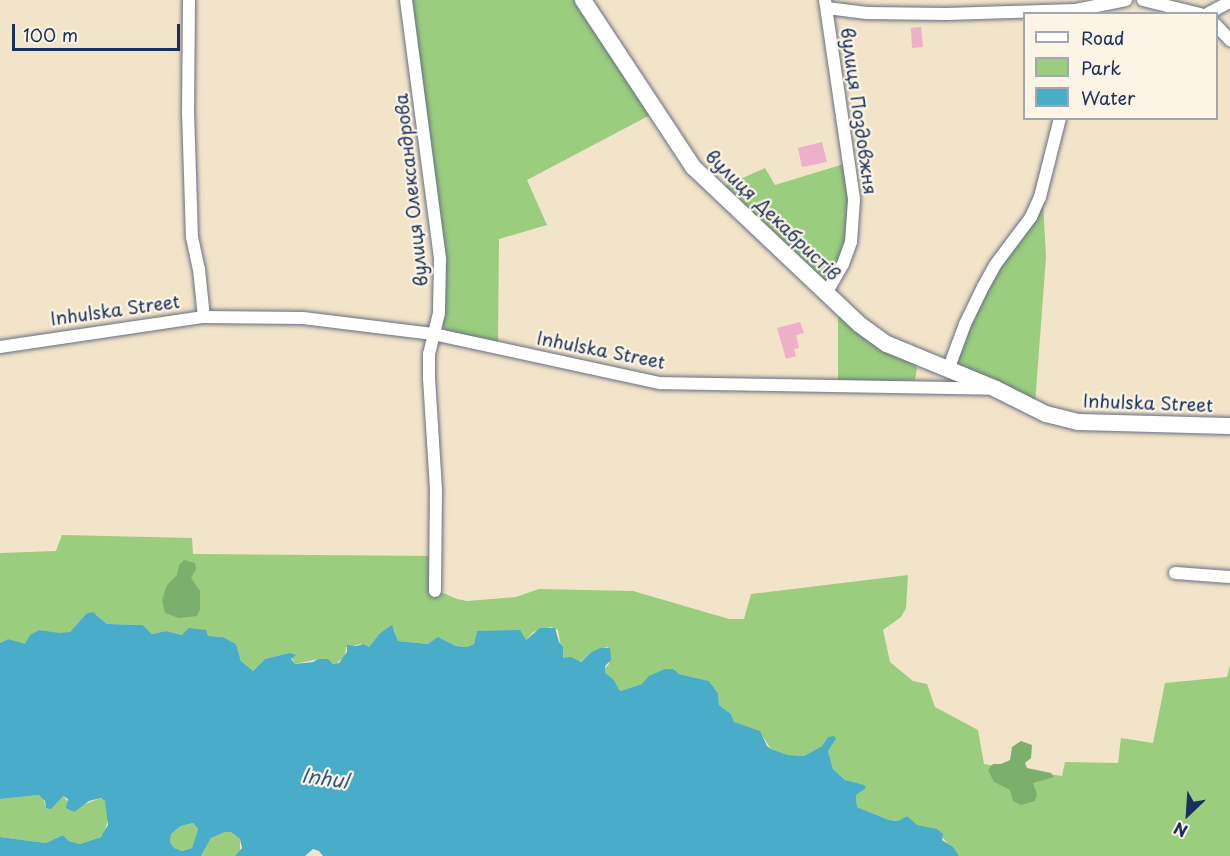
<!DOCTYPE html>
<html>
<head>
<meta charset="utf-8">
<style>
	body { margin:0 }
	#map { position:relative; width:1230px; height:856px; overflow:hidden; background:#f2e4c8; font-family:"Playpen Sans",sans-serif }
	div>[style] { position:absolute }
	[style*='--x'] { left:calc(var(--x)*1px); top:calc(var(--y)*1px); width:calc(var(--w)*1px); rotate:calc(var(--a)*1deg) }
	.green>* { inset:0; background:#9acd7d }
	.forest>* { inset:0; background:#7bb06c }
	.water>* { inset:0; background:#49acc9 }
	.building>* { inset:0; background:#eeafc8 }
	.roads { filter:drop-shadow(0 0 2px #666e83) drop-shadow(0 0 2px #666e83) }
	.street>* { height:12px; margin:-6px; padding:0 6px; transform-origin:6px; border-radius:6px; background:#fff }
	.secondary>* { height:16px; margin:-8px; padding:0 8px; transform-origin:8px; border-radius:8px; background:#fff }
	span { translate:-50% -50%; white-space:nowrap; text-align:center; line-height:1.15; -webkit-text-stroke:4.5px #fcf5e5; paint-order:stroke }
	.street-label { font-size:18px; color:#1b2f5e }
	.water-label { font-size:20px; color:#2b5b83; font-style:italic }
	.legend { position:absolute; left:1023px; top:12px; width:195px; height:108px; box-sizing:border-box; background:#fcf5e5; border:2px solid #a2a6af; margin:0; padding:8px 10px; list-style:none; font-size:18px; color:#1b2f5e }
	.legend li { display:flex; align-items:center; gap:12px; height:30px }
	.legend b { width:30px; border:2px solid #a2a6af }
	.north { position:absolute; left:1158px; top:784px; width:60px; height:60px; -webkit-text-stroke:4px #fcf5e5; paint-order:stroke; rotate:205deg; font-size:16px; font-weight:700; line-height:24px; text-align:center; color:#1b2f5e }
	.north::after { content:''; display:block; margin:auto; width:21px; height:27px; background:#1b2f5e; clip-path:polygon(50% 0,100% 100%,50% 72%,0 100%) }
	.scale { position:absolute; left:12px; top:24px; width:168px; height:27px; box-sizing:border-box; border:3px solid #1b2f5e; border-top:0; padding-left:8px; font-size:18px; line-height:21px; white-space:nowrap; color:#1b2f5e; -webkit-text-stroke:4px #fcf5e5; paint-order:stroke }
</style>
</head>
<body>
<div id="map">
	<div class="green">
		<i style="clip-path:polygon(408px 0,579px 0,652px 114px,527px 180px,547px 225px,499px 239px,498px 344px,447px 331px,443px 326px)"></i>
		<i style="clip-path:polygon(847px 163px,851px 201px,848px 242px,827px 284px,720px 188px,765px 168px,775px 185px)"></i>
		<i style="clip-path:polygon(1043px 201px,1046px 257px,1035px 404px,960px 368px,957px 361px,958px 352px,986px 287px)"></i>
		<i style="clip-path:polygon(838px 309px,914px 364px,917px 368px,915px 380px,838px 383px)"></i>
		<i style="clip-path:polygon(62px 535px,192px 538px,193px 554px,437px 556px,441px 592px,457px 599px,467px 601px,516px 597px,539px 589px,633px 591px,729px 619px,744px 619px,751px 594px,908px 575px,906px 608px,901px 617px,883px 630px,890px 662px,913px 681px,927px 684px,935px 707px,978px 730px,984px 764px,1062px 776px,1065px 762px,1118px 763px,1121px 738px,1153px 743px,1165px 683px,1227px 677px,1230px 665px,1230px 856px,959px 856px,942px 837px,913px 823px,907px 816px,898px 821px,889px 820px,857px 807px,856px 794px,866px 788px,845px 780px,833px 769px,828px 751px,836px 739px,826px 740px,822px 746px,804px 756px,788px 755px,771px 749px,761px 734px,734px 722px,731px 714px,719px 705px,718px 693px,709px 681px,679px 674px,671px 669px,665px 669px,642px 684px,620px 691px,614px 680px,605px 674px,605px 668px,609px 664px,610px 650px,607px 647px,590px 653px,580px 662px,563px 658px,558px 630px,551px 627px,533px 632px,526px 640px,510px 631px,477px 631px,474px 644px,467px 647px,456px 646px,440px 638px,428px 644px,398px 641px,394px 629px,390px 628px,380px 633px,369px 647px,361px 644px,346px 647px,345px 656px,336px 664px,330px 663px,327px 659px,318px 659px,295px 664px,289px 653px,265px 659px,253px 671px,241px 661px,236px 644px,223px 637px,208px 636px,205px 630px,196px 630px,182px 635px,166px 631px,152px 634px,143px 625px,107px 624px,96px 614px,86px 614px,70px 632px,59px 634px,39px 630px,32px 634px,25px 645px,8px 639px,0 643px,0 553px,56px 551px)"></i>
		<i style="clip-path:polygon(39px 795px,43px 798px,46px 808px,63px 796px,68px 802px,80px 806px,101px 798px,105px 801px,109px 814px,105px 832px,101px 837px,80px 844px,69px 841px,63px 835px,46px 843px,0 837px,0 799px)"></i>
		<i style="clip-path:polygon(193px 823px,198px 829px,192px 848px,181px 851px,174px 848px,170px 842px,171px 834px,181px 826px)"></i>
		<i style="clip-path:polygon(225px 832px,231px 832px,240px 839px,240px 853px,235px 856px,201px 856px,211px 838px)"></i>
	</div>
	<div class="forest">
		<i style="clip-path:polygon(184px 560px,195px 563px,196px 569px,191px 578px,200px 591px,200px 609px,197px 616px,179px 618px,165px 613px,162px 600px,167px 585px,177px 575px,179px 565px)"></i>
		<i style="clip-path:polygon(1021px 741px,1032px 745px,1031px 758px,1025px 763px,1027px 768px,1051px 773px,1054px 777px,1033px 783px,1037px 794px,1035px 801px,1021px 805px,1013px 801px,1010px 790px,994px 782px,988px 770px,993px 764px,1001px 764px,1010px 760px,1012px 747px)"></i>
	</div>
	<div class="water">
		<i style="clip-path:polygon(evenodd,93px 612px,107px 624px,143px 625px,152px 634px,166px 631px,182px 635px,189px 628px,206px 630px,208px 636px,223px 637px,236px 644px,241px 661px,253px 671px,265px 659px,289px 653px,296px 655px,291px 659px,295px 664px,313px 662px,318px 659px,328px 659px,333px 664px,339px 663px,347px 652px,347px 645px,357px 646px,363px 644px,369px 647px,380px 633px,392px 625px,398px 641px,428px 644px,438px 637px,456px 646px,467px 647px,474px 644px,477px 631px,520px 630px,526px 640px,540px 628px,555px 628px,559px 642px,563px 647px,563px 658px,571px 657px,581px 662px,590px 653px,600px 648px,610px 648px,611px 660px,605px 666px,605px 673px,614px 680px,620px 691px,642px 684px,649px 676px,665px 669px,673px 669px,679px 674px,709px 681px,718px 693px,719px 705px,731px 714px,734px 722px,760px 731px,767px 746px,771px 749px,788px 755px,804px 756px,822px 746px,828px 737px,834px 736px,836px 739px,828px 751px,833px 769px,845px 780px,864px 785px,866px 788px,856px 795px,857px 807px,889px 820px,898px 821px,907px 816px,917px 825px,937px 829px,943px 834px,942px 840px,953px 847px,959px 856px,323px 856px,319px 851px,313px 849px,305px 856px,235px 856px,242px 848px,240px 839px,231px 832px,225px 832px,211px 838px,201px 856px,0 856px,0 837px,46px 843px,63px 835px,69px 841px,80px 844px,101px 837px,108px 825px,105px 801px,101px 798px,89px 801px,74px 812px,66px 808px,68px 799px,63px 796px,51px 809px,46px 808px,45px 801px,39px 795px,0 799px,0 643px,8px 639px,25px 644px,30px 635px,39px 630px,59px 633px,70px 632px,86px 614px,93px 612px,193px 823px,198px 829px,192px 848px,182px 851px,174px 848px,170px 842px,171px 834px,181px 826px,193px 823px)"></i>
	</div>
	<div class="building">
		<i style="clip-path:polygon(921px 27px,923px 47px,912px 48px,911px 28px)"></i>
		<i style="clip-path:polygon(822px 142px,827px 162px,802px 167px,798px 148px)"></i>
		<i style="clip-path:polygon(800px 322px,804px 333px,796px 335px,799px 348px,794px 349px,796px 356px,786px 359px,777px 328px)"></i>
	</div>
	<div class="roads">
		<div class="street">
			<i style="--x:189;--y:0;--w:111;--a:90.5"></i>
			<i style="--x:188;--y:111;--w:126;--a:88.2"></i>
			<i style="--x:192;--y:237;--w:33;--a:78"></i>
			<i style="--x:199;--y:269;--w:48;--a:84.1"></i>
			<i style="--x:406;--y:0;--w:262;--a:82.5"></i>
			<i style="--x:440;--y:260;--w:53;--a:91.1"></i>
			<i style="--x:439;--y:313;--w:42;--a:103.7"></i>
			<i style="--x:429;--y:354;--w:24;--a:90"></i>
			<i style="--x:429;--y:378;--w:112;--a:86.4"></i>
			<i style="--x:436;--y:490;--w:101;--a:90.6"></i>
			<i style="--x:825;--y:0;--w:202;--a:81.7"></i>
			<i style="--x:854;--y:200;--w:42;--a:94.1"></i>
			<i style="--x:851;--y:242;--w:23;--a:110"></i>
			<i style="--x:843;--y:264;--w:34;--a:120"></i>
			<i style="--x:1143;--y:0;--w:59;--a:13.8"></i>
			<i style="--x:827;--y:8;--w:40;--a:7.1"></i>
			<i style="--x:867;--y:13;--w:79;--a:0.7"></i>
			<i style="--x:946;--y:14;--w:130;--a:-1.8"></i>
			<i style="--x:1076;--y:10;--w:51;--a:-11.3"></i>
			<i style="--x:1207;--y:14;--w:26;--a:-28"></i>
			<i style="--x:1216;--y:25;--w:21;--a:47"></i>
			<i style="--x:0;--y:347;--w:206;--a:-8.4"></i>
			<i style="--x:204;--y:317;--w:99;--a:0.6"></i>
			<i style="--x:303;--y:318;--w:131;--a:7"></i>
			<i style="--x:433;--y:334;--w:232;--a:12.2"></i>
			<i style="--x:660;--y:383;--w:329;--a:1"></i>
			<i style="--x:948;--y:370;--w:49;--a:-69.7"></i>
			<i style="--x:965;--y:324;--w:41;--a:-64.1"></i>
			<i style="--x:983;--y:287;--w:25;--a:-61"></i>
			<i style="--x:995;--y:265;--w:60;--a:-53.1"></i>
			<i style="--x:1031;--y:217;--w:22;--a:-66"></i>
			<i style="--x:1040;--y:197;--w:81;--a:-75.8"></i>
			<i style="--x:1175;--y:573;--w:55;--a:4.2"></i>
		</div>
		<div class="secondary">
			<i style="--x:583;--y:0;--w:200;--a:56.6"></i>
			<i style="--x:693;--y:167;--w:228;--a:43.4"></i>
			<i style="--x:859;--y:324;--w:34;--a:36"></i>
			<i style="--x:887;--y:344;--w:118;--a:22.4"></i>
			<i style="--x:996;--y:389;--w:56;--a:26.6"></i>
			<i style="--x:1046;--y:414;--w:33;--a:14"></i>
			<i style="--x:1078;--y:422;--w:152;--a:1.5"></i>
		</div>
	</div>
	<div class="street-label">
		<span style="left:859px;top:111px;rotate:82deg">вулиця Поздовжня</span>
		<span style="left:411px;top:190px;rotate:-96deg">вулиця Олександрова</span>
		<span style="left:773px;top:215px;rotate:44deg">вулиця Декабристів</span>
		<span style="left:115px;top:310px;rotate:-8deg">Inhulska Street</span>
		<span style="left:601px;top:350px;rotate:11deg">Inhulska Street</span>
		<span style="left:1148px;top:403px;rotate:2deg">Inhulska Street</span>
	</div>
	<div class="water-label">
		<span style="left:325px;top:778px;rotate:8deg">Inhul</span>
	</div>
	<ul class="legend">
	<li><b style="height:8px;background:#fff"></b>Road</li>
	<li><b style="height:16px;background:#9acd7d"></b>Park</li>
	<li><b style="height:16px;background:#49acc9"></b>Water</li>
	</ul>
	<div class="north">N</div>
	<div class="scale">100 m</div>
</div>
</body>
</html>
